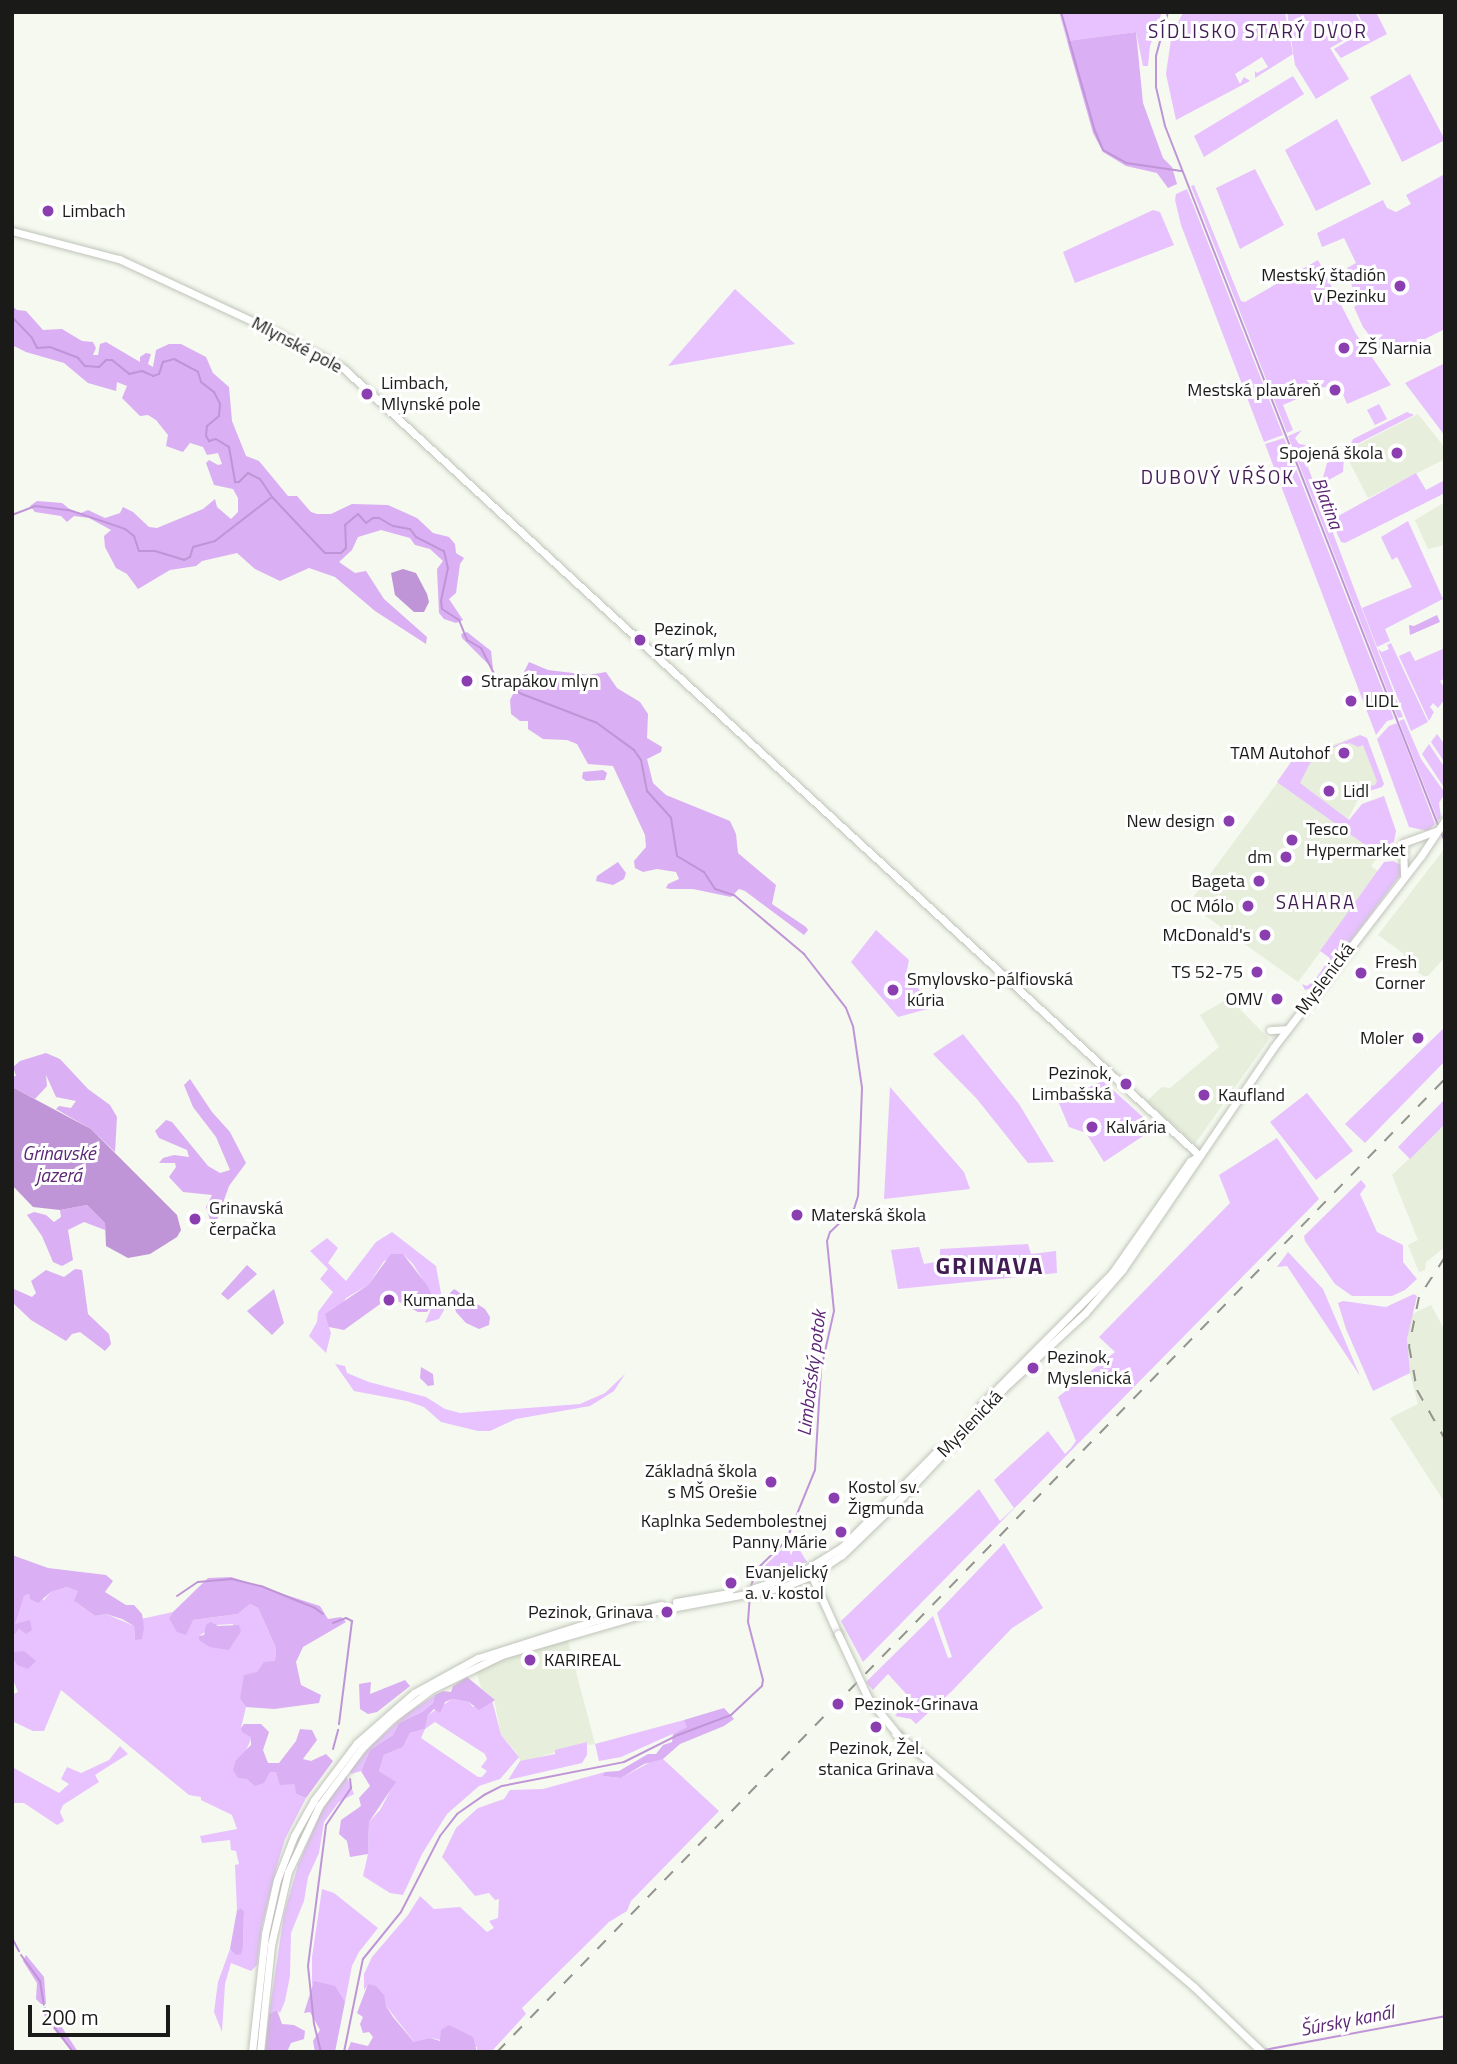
<!DOCTYPE html>
<html>
<head>
<meta charset="utf-8">
<style>
	body { margin:0 }
	#map { position:relative; width:1457px; height:2064px; overflow:hidden; background:#f5f9ef; font-family:"Titillium Web",sans-serif }
	div>[style] { position:absolute }
	[style*='--x'] { left:calc(var(--x)*1px); top:calc(var(--y)*1px); width:calc(var(--w)*1px); rotate:calc(var(--a)*1deg) }
	.built>* { inset:0; background:#e7eedc }
	.green>* { inset:0; background:#e7c2fe }
	.forest>* { inset:0; background:#daaff3 }
	.water>* { inset:0; background:#bf95d7 }
	.stream>* { height:2px; margin:-1px; padding:0 1px; transform-origin:1px; border-radius:1px; background:#bf95d7 }
	.roads { filter:drop-shadow(0 0 2px #bfc3b9) drop-shadow(0 0 2px #bfc3b9) }
	.secondary>* { height:7px; margin:-3.5px; padding:0 3.5px; transform-origin:3.5px; border-radius:3.5px; background:#fff }
	.rail>* { height:2px; margin-top:-1px; transform-origin:0; background:repeating-linear-gradient(90deg,#92948d 0 12px,transparent 0 24px) }
	.bridges { filter:drop-shadow(0 0 2px #bfc3b9) drop-shadow(0 0 2px #bfc3b9) }
	.secondary-bridge>* { height:7px; margin:-3.5px; padding:0 3.5px; transform-origin:3.5px; border-radius:3.5px; background:#fff }
	.dots>* { width:19px; height:19px; translate:-50% -50%; box-sizing:border-box; border:4px solid #fff; border-radius:50% }
	span { translate:-50% -50%; white-space:nowrap; text-align:center; line-height:1.15; -webkit-text-stroke:6px #fff; paint-order:stroke }
	.poi-label { font-size:18px; color:#1a1b18 }
	.left { translate:0 -50%; text-align:left }
	.right { translate:-100% -50%; text-align:right }
	.street-label { font-size:18px; color:#1a1b18 }
	.neighbourhood-label { font-size:19px; color:#421d54; letter-spacing:2px }
	.water-label { font-size:19px; color:#5c2775; font-style:italic }
	.district-label { font-size:24px; color:#421d54; font-weight:700; letter-spacing:2px }
	.frame { position:absolute; inset:0; border:14px solid #1a1b18; pointer-events:none }
	.scale { position:absolute; left:28px; top:2005px; width:142px; height:32px; box-sizing:border-box; border:4px solid #1a1b18; border-top:0; padding-left:9px; font-size:21px; line-height:24px; white-space:nowrap; color:#1a1b18; -webkit-text-stroke:5px #fff; paint-order:stroke }
</style>
</head>
<body>
<div id="map">
	<div class="built">
		<i style="clip-path:polygon(1418px 414px,1445px 448px,1445px 459px,1368px 498px,1347px 457px,1350px 449px)"></i>
		<i style="clip-path:polygon(1445px 502px,1445px 545px,1428px 549px,1415px 520px)"></i>
		<i style="clip-path:polygon(1360px 735px,1367px 738px,1384px 784px,1370px 791px,1364px 788px,1345px 825px,1382px 852px,1371px 866px,1379px 872px,1298px 982px,1197px 910px,1193px 904px,1194px 896px,1292px 763px,1301px 756px)"></i>
		<i style="clip-path:polygon(1445px 848px,1445px 957px,1426px 978px,1401px 960px,1404px 954px,1378px 935px)"></i>
		<i style="clip-path:polygon(1229px 998px,1269px 1039px,1195px 1144px,1147px 1101px,1162px 1087px,1170px 1088px,1219px 1047px,1200px 1015px)"></i>
		<i style="clip-path:polygon(1445px 1124px,1445px 1247px,1426px 1262px,1425px 1270px,1419px 1272px,1408px 1245px,1418px 1240px,1392px 1175px)"></i>
		<i style="clip-path:polygon(1431px 1305px,1445px 1331px,1445px 1503px,1390px 1418px,1418px 1404px,1408px 1366px,1407px 1339px,1410px 1315px)"></i>
		<i style="clip-path:polygon(567px 1637px,595px 1744px,588px 1745px,587px 1742px,521px 1763px,517px 1753px,501px 1735px,494px 1699px,481px 1688px,476px 1670px)"></i>
	</div>
	<div class="green">
		<i style="clip-path:polygon(1059px 12px,1162px 12px,1150px 46px,1148px 66px,1143px 66px,1136px 32px,1067px 41px)"></i>
		<i style="clip-path:polygon(1183px 12px,1285px 12px,1293px 54px,1255px 78px,1255px 71px,1257px 73px,1268px 67px,1262px 57px,1235px 74px,1240px 84px,1244px 77px,1250px 81px,1176px 120px,1166px 74px,1171px 39px)"></i>
		<i style="clip-path:polygon(1287px 12px,1355px 12px,1364px 29px,1330px 48px,1349px 79px,1316px 99px,1295px 65px)"></i>
		<i style="clip-path:polygon(1357px 12px,1376px 12px,1387px 34px,1341px 58px,1334px 49px,1366px 30px)"></i>
		<i style="clip-path:polygon(1410px 74px,1445px 140px,1402px 162px,1370px 97px)"></i>
		<i style="clip-path:polygon(1293px 76px,1304px 94px,1204px 157px,1194px 136px)"></i>
		<i style="clip-path:polygon(1337px 119px,1371px 184px,1316px 211px,1285px 150px)"></i>
		<i style="clip-path:polygon(1255px 169px,1284px 225px,1240px 249px,1216px 188px)"></i>
		<i style="clip-path:polygon(1445px 174px,1445px 329px,1417px 343px,1380px 349px,1363px 327px,1354px 307px,1357px 305px,1347px 268px,1356px 263px,1344px 238px,1322px 247px,1317px 233px,1383px 200px,1387px 208px,1396px 212px,1411px 204px,1406px 195px)"></i>
		<i style="clip-path:polygon(1194px 185px,1241px 301px,1245px 302px,1318px 260px,1356px 334px,1391px 385px,1347px 404px,1342px 392px,1333px 396px,1329px 388px,1324px 387px,1283px 405px,1293px 430px,1287px 433px,1191px 186px)"></i>
		<i style="clip-path:polygon(1187px 189px,1283px 435px,1264px 442px,1181px 225px,1175px 200px,1176px 194px)"></i>
		<i style="clip-path:polygon(1153px 210px,1160px 212px,1174px 245px,1075px 283px,1063px 252px)"></i>
		<i style="clip-path:polygon(735px 289px,795px 344px,668px 366px)"></i>
		<i style="clip-path:polygon(1445px 363px,1445px 436px,1405px 383px)"></i>
		<i style="clip-path:polygon(1379px 404px,1387px 419px,1375px 425px,1367px 410px)"></i>
		<i style="clip-path:polygon(1407px 412px,1414px 415px,1349px 448px,1353px 439px)"></i>
		<i style="clip-path:polygon(1302px 430px,1295px 438px,1299px 444px,1306px 445px,1301px 449px,1403px 717px,1398px 718px,1288px 436px)"></i>
		<i style="clip-path:polygon(1284px 438px,1394px 719px,1387px 721px,1376px 735px,1265px 444px)"></i>
		<i style="clip-path:polygon(1344px 456px,1343px 472px,1318px 486px,1317px 479px,1322px 481px,1327px 463px)"></i>
		<i style="clip-path:polygon(1416px 473px,1426px 490px,1445px 480px,1445px 493px,1345px 543px,1341px 542px,1331px 520px)"></i>
		<i style="clip-path:polygon(1408px 521px,1443px 599px,1385px 629px,1390px 641px,1377px 647px,1362px 608px,1412px 587px,1397px 557px,1392px 560px,1381px 537px)"></i>
		<i style="clip-path:polygon(1391px 643px,1428px 722px,1411px 731px,1378px 649px,1382px 652px,1389px 649px,1387px 645px)"></i>
		<i style="clip-path:polygon(1445px 648px,1445px 678px,1440px 681px,1445px 689px,1445px 699px,1438px 708px,1433px 703px,1430px 707px,1434px 712px,1429px 721px,1399px 656px,1410px 651px,1415px 661px)"></i>
		<i style="clip-path:polygon(1404px 719px,1421px 759px,1445px 793px,1439px 803px,1441px 817px,1438px 821px,1399px 721px)"></i>
		<i style="clip-path:polygon(1397px 723px,1435px 824px,1428px 831px,1409px 827px,1377px 739px,1389px 726px)"></i>
		<i style="clip-path:polygon(1437px 734px,1445px 745px,1445px 763px,1431px 742px)"></i>
		<i style="clip-path:polygon(1360px 735px,1367px 738px,1384px 784px,1382px 787px,1366px 792px,1364px 788px,1375px 785px,1377px 781px,1363px 745px,1358px 747px,1350px 743px,1327px 749px)"></i>
		<i style="clip-path:polygon(1429px 744px,1445px 768px,1445px 789px,1422px 754px)"></i>
		<i style="clip-path:polygon(1315px 751px,1320px 757px,1310px 763px,1300px 783px,1349px 820px,1362px 804px,1384px 796px,1396px 831px,1394px 842px,1385px 846px,1378px 854px,1277px 782px,1291px 762px)"></i>
		<i style="clip-path:polygon(1393px 861px,1403px 866px,1403px 871px,1343px 951px,1312px 988px,1305px 990px,1302px 984px,1307px 986px,1315px 980px,1330px 958px,1320px 951px,1384px 862px)"></i>
		<i style="clip-path:polygon(876px 930px,909px 960px,906px 975px,935px 1007px,898px 1017px,851px 962px)"></i>
		<i style="clip-path:polygon(1445px 1027px,1445px 1061px,1365px 1143px,1345px 1124px)"></i>
		<i style="clip-path:polygon(963px 1034px,1019px 1104px,1054px 1162px,1028px 1163px,977px 1099px,933px 1054px)"></i>
		<i style="clip-path:polygon(1103px 1081px,1145px 1119px,1143px 1136px,1104px 1162px,1086px 1133px,1069px 1127px,1058px 1101px)"></i>
		<i style="clip-path:polygon(890px 1087px,964px 1172px,970px 1189px,884px 1199px)"></i>
		<i style="clip-path:polygon(1307px 1093px,1353px 1151px,1316px 1180px,1270px 1122px)"></i>
		<i style="clip-path:polygon(1445px 1099px,1445px 1124px,1410px 1159px,1398px 1147px)"></i>
		<i style="clip-path:polygon(1277px 1138px,1319px 1199px,863px 1662px,841px 1621px,979px 1489px,1000px 1521px,1014px 1508px,994px 1480px,1048px 1431px,1065px 1454px,1071px 1448px,1076px 1441px,1058px 1397px,1115px 1352px,1099px 1337px,1230px 1203px,1219px 1175px)"></i>
		<i style="clip-path:polygon(1361px 1180px,1366px 1186px,1360px 1194px,1377px 1232px,1403px 1245px,1403px 1262px,1417px 1279px,1405px 1290px,1392px 1296px,1352px 1296px,1335px 1284px,1305px 1241px,1304px 1236px)"></i>
		<i style="clip-path:polygon(392px 1232px,436px 1266px,444px 1310px,439px 1319px,425px 1323px,435px 1299px,413px 1264px,403px 1254px,384px 1261px,368px 1285px,346px 1298px,329px 1327px,331px 1333px,326px 1353px,309px 1336px,317px 1322px,318px 1312px,333px 1292px,320px 1279px,328px 1269px,310px 1251px,327px 1238px,338px 1248px,328px 1263px,346px 1281px,376px 1242px)"></i>
		<i style="clip-path:polygon(1028px 1244px,1031px 1254px,1056px 1251px,1057px 1273px,898px 1289px,891px 1250px,919px 1247px,924px 1264px,940px 1261px,940px 1249px)"></i>
		<i style="clip-path:polygon(1288px 1252px,1323px 1289px,1360px 1376px,1287px 1266px,1277px 1267px)"></i>
		<i style="clip-path:polygon(1414px 1294px,1417px 1296px,1407px 1339px,1410px 1373px,1373px 1391px,1346px 1329px,1338px 1303px,1343px 1301px,1386px 1307px)"></i>
		<i style="clip-path:polygon(335px 1364px,345px 1366px,347px 1373px,369px 1382px,426px 1397px,445px 1409px,460px 1413px,580px 1404px,605px 1393px,625px 1374px,614px 1391px,590px 1406px,516px 1419px,490px 1431px,478px 1431px,441px 1422px,424px 1407px,407px 1401px,354px 1391px)"></i>
		<i style="clip-path:polygon(793px 1539px,807px 1562px,792px 1570px,758px 1581px,758px 1572px)"></i>
		<i style="clip-path:polygon(1004px 1543px,1043px 1608px,1012px 1628px,952px 1691px,916px 1724px,911px 1719px,895px 1716px,909px 1697px,888px 1674px,873px 1690px,866px 1682px,933px 1616px,948px 1658px,952px 1657px,937px 1613px)"></i>
		<i style="clip-path:polygon(evenodd,67px 1587px,79px 1591px,75px 1602px,95px 1616px,106px 1614px,134px 1626px,135px 1640px,144px 1627px,141px 1619px,173px 1612px,169px 1618px,193px 1620px,238px 1614px,250px 1604px,258px 1608px,276px 1648px,275px 1661px,240px 1699px,246px 1707px,241px 1728px,252px 1737px,244px 1755px,236px 1760px,276px 1772px,294px 1784px,296px 1794px,306px 1798px,285px 1839px,277px 1866px,262px 1926px,257px 1965px,251px 1971px,231px 1963px,225px 1984px,222px 2032px,214px 2012px,218px 1982px,230px 1949px,236px 1954px,243px 1946px,244px 1911px,241px 1908px,237px 1910px,235px 1865px,239px 1864px,236px 1851px,231px 1850px,230px 1840px,202px 1843px,200px 1836px,237px 1829px,232px 1815px,201px 1800px,201px 1797px,189px 1795px,61px 1690px,44px 1731px,33px 1731px,12px 1721px,12px 1695px,18px 1692px,12px 1677px,12px 1658px,17px 1665px,14px 1652px,12px 1654px,12px 1638px,19px 1629px,26px 1634px,21px 1623px,15px 1624px,15px 1619px,24px 1596px,29px 1594px,44px 1600px,51px 1592px,67px 1587px,233px 1624px,232px 1645px,199px 1636px,215px 1625px,233px 1624px)"></i>
		<i style="clip-path:polygon(435px 1695px,433px 1703px,422px 1712px,399px 1723px,393px 1735px,370px 1750px,361px 1771px,351px 1774px,350px 1771px,370px 1747px,406px 1714px)"></i>
		<i style="clip-path:polygon(evenodd,452px 1699px,469px 1702px,473px 1707px,492px 1700px,501px 1735px,519px 1757px,500px 1779px,479px 1786px,447px 1814px,422px 1854px,403px 1895px,390px 1893px,363px 1876px,368px 1854px,369px 1822px,380px 1810px,395px 1782px,379px 1771px,384px 1755px,403px 1747px,410px 1733px,425px 1729px,428px 1715px,452px 1699px,435px 1722px,485px 1754px,487px 1759px,481px 1767px,487px 1771px,482px 1777px,478px 1777px,421px 1738px,425px 1729px,435px 1722px)"></i>
		<i style="clip-path:polygon(684px 1720px,688px 1727px,621px 1757px,599px 1761px,595px 1744px)"></i>
		<i style="clip-path:polygon(587px 1742px,587px 1755px,582px 1763px,508px 1780px,520px 1761px,555px 1754px,555px 1750px)"></i>
		<i style="clip-path:polygon(120px 1746px,128px 1754px,95px 1775px,99px 1782px,63px 1805px,60px 1812px,64px 1821px,57px 1825px,24px 1803px,12px 1803px,12px 1767px,59px 1793px,69px 1784px,61px 1779px,67px 1767px,81px 1773px,109px 1760px)"></i>
		<i style="clip-path:polygon(656px 1759px,663px 1759px,719px 1811px,631px 1901px,627px 1911px,609px 1922px,522px 2008px,526px 2014px,491px 2052px,477px 2052px,477px 2047px,430px 2038px,415px 2043px,369px 1984px,364px 1990px,364px 1974px,372px 1957px,408px 1915px,420px 1896px,434px 1909px,460px 1907px,487px 1932px,494px 1928px,489px 1921px,498px 1918px,499px 1899px,495px 1900px,489px 1893px,475px 1896px,442px 1857px,456px 1828px,478px 1808px,504px 1799px,510px 1790px,543px 1789px,605px 1772px,602px 1776px,621px 1778px)"></i>
		<i style="clip-path:polygon(346px 1775px,354px 1794px,339px 1802px,324px 1822px,319px 1853px,308px 1877px,304px 1901px,291px 1933px,290px 1976px,285px 2001px,280px 2013px,277px 2010px,269px 2014px,284px 1914px,298px 1865px,321px 1812px)"></i>
		<i style="clip-path:polygon(322px 1889px,334px 1893px,378px 1928px,359px 1952px,352px 1966px,345px 2002px,312px 1985px,312px 1957px)"></i>
	</div>
	<div class="forest">
		<i style="clip-path:polygon(1136px 32px,1143px 103px,1163px 158px,1172px 167px,1177px 184px,1168px 188px,1157px 173px,1126px 166px,1103px 152px,1093px 133px,1067px 41px)"></i>
		<i style="clip-path:polygon(12px 306px,17px 310px,26px 311px,43px 330px,62px 329px,82px 341px,93px 342px,96px 348px,93px 355px,98px 355px,100px 344px,106px 342px,140px 362px,140px 357px,146px 353px,151px 354px,148px 364px,153px 367px,156px 350px,169px 344px,181px 344px,206px 357px,213px 373px,229px 387px,232px 421px,246px 456px,259px 461px,288px 496px,297px 496px,311px 512px,317px 514px,331px 514px,352px 504px,388px 505px,417px 518px,433px 533px,449px 537px,455px 544px,456px 553px,464px 558px,460px 564px,456px 593px,449px 599px,463px 620px,456px 623px,444px 619px,439px 613px,437px 569px,443px 561px,430px 549px,415px 545px,410px 538px,381px 530px,358px 537px,352px 550px,339px 562px,355px 573px,366px 571px,384px 599px,427px 637px,426px 644px,375px 611px,335px 577px,309px 568px,280px 581px,255px 569px,237px 553px,202px 561px,196px 566px,170px 570px,138px 589px,127px 574px,116px 568px,105px 547px,104px 536px,111px 530px,89px 518px,74px 516px,67px 522px,61px 516px,35px 512px,30px 506px,37px 501px,62px 503px,72px 511px,81px 513px,88px 510px,105px 518px,120px 513px,123px 507px,133px 512px,149px 527px,157px 528px,203px 509px,215px 499px,217px 507px,231px 519px,238px 512px,238px 498px,233px 489px,214px 485px,206px 463px,209px 460px,218px 465px,222px 464px,218px 453px,207px 455px,203px 447px,190px 443px,183px 452px,166px 446px,168px 435px,156px 420px,148px 415px,140px 416px,122px 398px,127px 386px,117px 382px,116px 391px,88px 383px,64px 363px,26px 352px,12px 345px)"></i>
		<i style="clip-path:polygon(1437px 615px,1440px 622px,1410px 635px,1409px 625px,1414px 626px)"></i>
		<i style="clip-path:polygon(467px 632px,491px 651px,493px 669px,462px 638px,461px 634px)"></i>
		<i style="clip-path:polygon(529px 662px,548px 670px,589px 675px,606px 672px,617px 688px,640px 702px,648px 714px,647px 738px,662px 747px,661px 752px,647px 759px,653px 783px,666px 795px,730px 821px,736px 834px,738px 853px,776px 885px,772px 904px,806px 927px,808px 930px,804px 935px,745px 891px,739px 889px,731px 897px,693px 889px,670px 889px,666px 888px,668px 884px,679px 879px,676px 872px,657px 869px,643px 872px,635px 868px,634px 861px,646px 847px,645px 835px,613px 766px,588px 764px,577px 744px,567px 740px,543px 739px,528px 729px,528px 721px,520px 721px,511px 714px,510px 700px)"></i>
		<i style="clip-path:polygon(603px 770px,607px 773px,605px 780px,586px 781px,582px 778px,583px 772px)"></i>
		<i style="clip-path:polygon(618px 862px,626px 873px,624px 879px,613px 885px,596px 881px,597px 876px)"></i>
		<i style="clip-path:polygon(46px 1053px,60px 1059px,88px 1089px,110px 1105px,117px 1117px,115px 1152px,91px 1129px,56px 1109px,59px 1106px,71px 1108px,76px 1101px,56px 1097px,46px 1075px,47px 1086px,35px 1099px,12px 1087px,12px 1077px,16px 1076px,13px 1067px,20px 1061px)"></i>
		<i style="clip-path:polygon(190px 1079px,212px 1112px,230px 1132px,246px 1163px,229px 1186px,217px 1220px,211px 1223px,206px 1207px,212px 1195px,183px 1192px,169px 1177px,176px 1167px,175px 1163px,159px 1163px,163px 1158px,174px 1155px,189px 1157px,187px 1150px,159px 1138px,155px 1131px,166px 1120px,172px 1122px,208px 1166px,220px 1173px,230px 1170px,216px 1137px,193px 1107px,184px 1085px)"></i>
		<i style="clip-path:polygon(87px 1205px,105px 1223px,105px 1230px,84px 1222px,68px 1230px,73px 1260px,62px 1266px,53px 1262px,42px 1236px,27px 1215px,34px 1212px,46px 1215px,54px 1222px,61px 1217px,60px 1210px)"></i>
		<i style="clip-path:polygon(391px 1254px,403px 1254px,427px 1285px,435px 1300px,427px 1312px,418px 1312px,390px 1297px,344px 1330px,329px 1327px,325px 1314px,368px 1285px)"></i>
		<i style="clip-path:polygon(247px 1265px,257px 1274px,228px 1300px,221px 1294px)"></i>
		<i style="clip-path:polygon(75px 1269px,82px 1270px,88px 1314px,109px 1334px,111px 1344px,105px 1351px,80px 1332px,72px 1334px,66px 1341px,31px 1320px,12px 1302px,12px 1278px,14px 1289px,32px 1297px,36px 1293px,31px 1281px,46px 1270px,64px 1277px)"></i>
		<i style="clip-path:polygon(274px 1289px,284px 1323px,272px 1335px,247px 1311px)"></i>
		<i style="clip-path:polygon(454px 1289px,485px 1309px,490px 1317px,489px 1325px,479px 1329px,466px 1323px,456px 1312px,450px 1293px)"></i>
		<i style="clip-path:polygon(421px 1367px,433px 1374px,434px 1385px,428px 1386px,420px 1378px)"></i>
		<i style="clip-path:polygon(12px 1555px,48px 1568px,106px 1575px,113px 1581px,105px 1592px,126px 1605px,134px 1605px,142px 1614px,144px 1627px,142px 1639px,135px 1640px,134px 1626px,122px 1619px,106px 1614px,95px 1616px,74px 1601px,78px 1591px,67px 1587px,51px 1592px,38px 1603px,30px 1599px,29px 1594px,24px 1596px,15px 1624px,30px 1620px,32px 1630px,26px 1634px,19px 1629px,12px 1638px)"></i>
		<i style="clip-path:polygon(231px 1577px,320px 1606px,328px 1619px,341px 1617px,346px 1622px,303px 1647px,296px 1662px,301px 1685px,321px 1695px,319px 1703px,274px 1709px,246px 1707px,240px 1699px,244px 1675px,257px 1672px,264px 1662px,275px 1661px,276px 1648px,258px 1608px,250px 1604px,238px 1614px,193px 1620px,186px 1635px,177px 1632px,169px 1618px,173px 1612px,208px 1578px)"></i>
		<i style="clip-path:polygon(211px 1622px,218px 1626px,239px 1625px,241px 1631px,229px 1650px,210px 1647px,199px 1640px,199px 1636px,204px 1635px,206px 1625px)"></i>
		<i style="clip-path:polygon(24px 1651px,36px 1661px,28px 1669px,17px 1665px,12px 1658px,14px 1652px)"></i>
		<i style="clip-path:polygon(467px 1677px,495px 1700px,479px 1710px,469px 1702px,452px 1699px,445px 1702px,440px 1713px,434px 1709px,428px 1715px,425px 1729px,410px 1733px,403px 1747px,384px 1755px,379px 1771px,396px 1782px,369px 1822px,368px 1854px,350px 1857px,347px 1841px,339px 1834px,341px 1820px,361px 1806px,359px 1798px,370px 1786px,361px 1771px,370px 1750px,393px 1735px,399px 1723px,422px 1712px,433px 1703px,435px 1695px,443px 1691px,451px 1692px,453px 1686px)"></i>
		<i style="clip-path:polygon(405px 1680px,410px 1686px,377px 1712px,368px 1714px,360px 1709px,359px 1684px,371px 1682px,370px 1694px)"></i>
		<i style="clip-path:polygon(724px 1708px,734px 1719px,724px 1726px,680px 1744px,663px 1759px,644px 1764px,621px 1778px,602px 1776px,605px 1772px,619px 1771px,648px 1754px,656px 1754px,663px 1745px,672px 1742px,673px 1734px,687px 1727px,684px 1720px)"></i>
		<i style="clip-path:polygon(244px 1724px,261px 1724px,269px 1732px,263px 1750px,268px 1763px,279px 1763px,296px 1741px,300px 1729px,312px 1730px,317px 1740px,303px 1759px,311px 1761px,326px 1754px,333px 1761px,306px 1798px,296px 1794px,294px 1784px,280px 1785px,276px 1772px,270px 1772px,264px 1783px,255px 1786px,247px 1779px,238px 1778px,233px 1770px,236px 1760px,251px 1745px,251px 1737px,242px 1732px,241px 1728px)"></i>
		<i style="clip-path:polygon(241px 1908px,244px 1911px,243px 1946px,241px 1954px,236px 1955px,230px 1949px,237px 1910px)"></i>
		<i style="clip-path:polygon(26px 1955px,44px 1977px,46px 2004px,41px 2004px,36px 1999px,37px 1983px,23px 1961px)"></i>
		<i style="clip-path:polygon(314px 1981px,335px 1986px,345px 2002px,335px 2052px,315px 2052px,313px 2041px,320px 2030px,310px 2012px,304px 2013px)"></i>
		<i style="clip-path:polygon(368px 1984px,376px 1986px,384px 1995px,386px 2006px,393px 2017px,414px 2042px,430px 2038px,440px 2041px,441px 2030px,449px 2025px,473px 2037px,477px 2052px,347px 2052px,351px 2042px,368px 2046px,373px 2037px,369px 2032px,363px 2033px,360px 2024px,363px 2017px,357px 2013px)"></i>
		<i style="clip-path:polygon(44px 2009px,50px 2009px,78px 2052px,73px 2052px,51px 2026px,43px 2013px)"></i>
		<i style="clip-path:polygon(277px 2010px,282px 2024px,294px 2025px,305px 2031px,304px 2039px,291px 2043px,287px 2052px,265px 2052px,269px 2014px)"></i>
	</div>
	<div class="water">
		<i style="clip-path:polygon(403px 569px,416px 573px,427px 594px,429px 602px,424px 612px,414px 612px,395px 595px,391px 573px)"></i>
		<i style="clip-path:polygon(12px 1087px,91px 1129px,177px 1215px,181px 1230px,177px 1237px,150px 1254px,128px 1258px,106px 1246px,105px 1223px,87px 1205px,60px 1210px,33px 1207px,12px 1185px)"></i>
	</div>
	<div class="stream">
		<i style="--x:1061;--y:12;--w:124;--a:74.1"></i>
		<i style="--x:1095;--y:131;--w:21;--a:67"></i>
		<i style="--x:1103;--y:150;--w:26;--a:29"></i>
		<i style="--x:1126;--y:163;--w:56;--a:8.3"></i>
		<i style="--x:1168;--y:12;--w:46;--a:105.3"></i>
		<i style="--x:1156;--y:56;--w:31;--a:90"></i>
		<i style="--x:1156;--y:87;--w:40;--a:77"></i>
		<i style="--x:1165;--y:126;--w:750;--a:68.67"></i>
		<i style="--x:12;--y:317;--w:29;--a:46"></i>
		<i style="--x:32;--y:338;--w:11;--a:63"></i>
		<i style="--x:37;--y:348;--w:13;--a:-4"></i>
		<i style="--x:50;--y:347;--w:30;--a:21"></i>
		<i style="--x:78;--y:358;--w:11;--a:49"></i>
		<i style="--x:85;--y:366;--w:14;--a:4"></i>
		<i style="--x:99;--y:367;--w:10;--a:-45"></i>
		<i style="--x:106;--y:360;--w:6;--a:0"></i>
		<i style="--x:112;--y:360;--w:22;--a:39"></i>
		<i style="--x:129;--y:374;--w:13;--a:-13"></i>
		<i style="--x:142;--y:371;--w:12;--a:24"></i>
		<i style="--x:153;--y:376;--w:6;--a:-18"></i>
		<i style="--x:159;--y:374;--w:13;--a:-72"></i>
		<i style="--x:163;--y:362;--w:11;--a:-15"></i>
		<i style="--x:174;--y:359;--w:27;--a:28"></i>
		<i style="--x:198;--y:372;--w:10;--a:73"></i>
		<i style="--x:201;--y:382;--w:16;--a:38"></i>
		<i style="--x:214;--y:392;--w:13;--a:63"></i>
		<i style="--x:220;--y:404;--w:12;--a:95"></i>
		<i style="--x:219;--y:416;--w:16;--a:140"></i>
		<i style="--x:207;--y:426;--w:10;--a:96"></i>
		<i style="--x:206;--y:436;--w:6;--a:59"></i>
		<i style="--x:209;--y:441;--w:7;--a:-16"></i>
		<i style="--x:216;--y:439;--w:15;--a:32"></i>
		<i style="--x:229;--y:447;--w:36;--a:80"></i>
		<i style="--x:235;--y:482;--w:4;--a:0"></i>
		<i style="--x:239;--y:482;--w:13;--a:-45"></i>
		<i style="--x:248;--y:473;--w:13;--a:27"></i>
		<i style="--x:260;--y:479;--w:22;--a:56"></i>
		<i style="--x:272;--y:497;--w:77;--a:46.6"></i>
		<i style="--x:325;--y:553;--w:16;--a:0"></i>
		<i style="--x:341;--y:553;--w:7;--a:-45"></i>
		<i style="--x:346;--y:548;--w:23;--a:-92"></i>
		<i style="--x:345;--y:525;--w:17;--a:-40"></i>
		<i style="--x:358;--y:514;--w:12;--a:48"></i>
		<i style="--x:366;--y:523;--w:9;--a:-36"></i>
		<i style="--x:373;--y:518;--w:6;--a:0"></i>
		<i style="--x:379;--y:518;--w:16;--a:30"></i>
		<i style="--x:393;--y:526;--w:17;--a:10"></i>
		<i style="--x:410;--y:529;--w:10;--a:53"></i>
		<i style="--x:416;--y:537;--w:31;--a:27"></i>
		<i style="--x:444;--y:551;--w:17;--a:77"></i>
		<i style="--x:448;--y:568;--w:33;--a:102"></i>
		<i style="--x:441;--y:600;--w:9;--a:84"></i>
		<i style="--x:442;--y:609;--w:20;--a:33"></i>
		<i style="--x:459;--y:620;--w:22;--a:68"></i>
		<i style="--x:467;--y:640;--w:16;--a:30"></i>
		<i style="--x:481;--y:648;--w:34;--a:63"></i>
		<i style="--x:496;--y:678;--w:31;--a:32"></i>
		<i style="--x:522;--y:694;--w:80;--a:21.1"></i>
		<i style="--x:597;--y:723;--w:46;--a:36.1"></i>
		<i style="--x:634;--y:750;--w:12;--a:55"></i>
		<i style="--x:641;--y:760;--w:32;--a:79"></i>
		<i style="--x:647;--y:791;--w:36;--a:48"></i>
		<i style="--x:671;--y:818;--w:38;--a:81"></i>
		<i style="--x:677;--y:856;--w:31;--a:31"></i>
		<i style="--x:704;--y:872;--w:20;--a:57"></i>
		<i style="--x:715;--y:889;--w:20;--a:18"></i>
		<i style="--x:734;--y:895;--w:92;--a:40.1"></i>
		<i style="--x:804;--y:954;--w:68;--a:52.1"></i>
		<i style="--x:846;--y:1008;--w:19;--a:69"></i>
		<i style="--x:853;--y:1026;--w:63;--a:81.7"></i>
		<i style="--x:862;--y:1088;--w:108;--a:92.1"></i>
		<i style="--x:858;--y:1196;--w:14;--a:107"></i>
		<i style="--x:854;--y:1209;--w:33;--a:136"></i>
		<i style="--x:830;--y:1232;--w:9;--a:108"></i>
		<i style="--x:827;--y:1241;--w:70;--a:84.3"></i>
		<i style="--x:834;--y:1311;--w:59;--a:102.6"></i>
		<i style="--x:821;--y:1369;--w:101;--a:93.4"></i>
		<i style="--x:815;--y:1470;--w:77;--a:112.2"></i>
		<i style="--x:786;--y:1541;--w:42;--a:136"></i>
		<i style="--x:756;--y:1570;--w:17;--a:107"></i>
		<i style="--x:12;--y:515;--w:25;--a:-21"></i>
		<i style="--x:35;--y:506;--w:34;--a:7"></i>
		<i style="--x:69;--y:510;--w:59;--a:18.7"></i>
		<i style="--x:125;--y:529;--w:11;--a:38"></i>
		<i style="--x:134;--y:536;--w:16;--a:72"></i>
		<i style="--x:139;--y:551;--w:16;--a:0"></i>
		<i style="--x:155;--y:551;--w:30;--a:17"></i>
		<i style="--x:184;--y:560;--w:7;--a:-27"></i>
		<i style="--x:190;--y:557;--w:10;--a:-73"></i>
		<i style="--x:193;--y:547;--w:23;--a:-15"></i>
		<i style="--x:215;--y:541;--w:72;--a:-37.7"></i>
		<i style="--x:1440;--y:830;--w:13;--a:67"></i>
		<i style="--x:177;--y:1596;--w:25;--a:-34"></i>
		<i style="--x:198;--y:1582;--w:34;--a:-5"></i>
		<i style="--x:232;--y:1579;--w:30;--a:14"></i>
		<i style="--x:261;--y:1586;--w:58;--a:22.2"></i>
		<i style="--x:315;--y:1608;--w:10;--a:37"></i>
		<i style="--x:333;--y:1623;--w:14;--a:-21"></i>
		<i style="--x:346;--y:1618;--w:7;--a:27"></i>
		<i style="--x:352;--y:1621;--w:104;--a:97.2"></i>
		<i style="--x:333;--y:1749;--w:20;--a:-75"></i>
		<i style="--x:12;--y:1938;--w:15;--a:62"></i>
		<i style="--x:21;--y:1955;--w:32;--a:54"></i>
		<i style="--x:40;--y:1981;--w:24;--a:81"></i>
		<i style="--x:45;--y:2008;--w:7;--a:74"></i>
		<i style="--x:48;--y:2019;--w:41;--a:52.9"></i>
		<i style="--x:1264;--y:2050;--w:184;--a:-10.6"></i>
		<i style="--x:321;--y:2052;--w:29;--a:-104"></i>
		<i style="--x:314;--y:2024;--w:58;--a:-95.9"></i>
		<i style="--x:308;--y:1966;--w:142;--a:-82.7"></i>
		<i style="--x:326;--y:1825;--w:45;--a:-56"></i>
		<i style="--x:351;--y:1788;--w:9;--a:-96"></i>
		<i style="--x:344;--y:2052;--w:95;--a:-78.5"></i>
		<i style="--x:363;--y:1959;--w:60;--a:-51"></i>
		<i style="--x:401;--y:1912;--w:85;--a:-62.8"></i>
		<i style="--x:440;--y:1836;--w:28;--a:-52"></i>
		<i style="--x:457;--y:1814;--w:33;--a:-35"></i>
		<i style="--x:484;--y:1795;--w:20;--a:-27"></i>
		<i style="--x:502;--y:1786;--w:124;--a:-11.1"></i>
		<i style="--x:624;--y:1762;--w:60;--a:-26.6"></i>
		<i style="--x:678;--y:1735;--w:57;--a:-20.7"></i>
		<i style="--x:731;--y:1715;--w:42;--a:-43.1"></i>
		<i style="--x:762;--y:1686;--w:6;--a:-81"></i>
		<i style="--x:763;--y:1680;--w:60;--a:-104.5"></i>
		<i style="--x:748;--y:1622;--w:27;--a:-86"></i>
	</div>
	<div class="roads">
		<div class="secondary">
			<i style="--x:12;--y:231;--w:111;--a:14.7"></i>
			<i style="--x:119;--y:259;--w:159;--a:25"></i>
			<i style="--x:263;--y:326;--w:90;--a:27.7"></i>
			<i style="--x:343;--y:368;--w:1164;--a:42.6"></i>
			<i style="--x:1404;--y:874;--w:31;--a:-92"></i>
			<i style="--x:1403;--y:843;--w:35;--a:-20"></i>
			<i style="--x:1270;--y:1030;--w:17;--a:-3"></i>
			<i style="--x:980;--y:1406;--w:187;--a:-45.2"></i>
			<i style="--x:1112;--y:1273;--w:136;--a:-55.1"></i>
			<i style="--x:1190;--y:1161;--w:10;--a:-29"></i>
			<i style="--x:810;--y:1572;--w:68;--a:65.7"></i>
			<i style="--x:751;--y:1589;--w:52;--a:-18.1"></i>
			<i style="--x:800;--y:1573;--w:49;--a:-31.8"></i>
			<i style="--x:842;--y:1547;--w:136;--a:-45.3"></i>
			<i style="--x:676;--y:1602;--w:54;--a:-9.6"></i>
			<i style="--x:898;--y:1735;--w:389;--a:40.4"></i>
			<i style="--x:1194;--y:1987;--w:94;--a:43.7"></i>
			<i style="--x:252;--y:2052;--w:119;--a:-83.7"></i>
			<i style="--x:265;--y:1934;--w:55;--a:-77.5"></i>
			<i style="--x:277;--y:1880;--w:47;--a:-68.9"></i>
			<i style="--x:294;--y:1836;--w:41;--a:-60.9"></i>
			<i style="--x:314;--y:1800;--w:71;--a:-53"></i>
			<i style="--x:357;--y:1743;--w:76;--a:-41.3"></i>
			<i style="--x:414;--y:1693;--w:73;--a:-28.7"></i>
			<i style="--x:478;--y:1658;--w:125;--a:-17.7"></i>
			<i style="--x:597;--y:1620;--w:66;--a:-13.2"></i>
			<i style="--x:260;--y:2052;--w:108;--a:-84.1"></i>
			<i style="--x:271;--y:1945;--w:75;--a:-76.9"></i>
			<i style="--x:288;--y:1872;--w:73;--a:-64.8"></i>
			<i style="--x:319;--y:1806;--w:72;--a:-53.4"></i>
			<i style="--x:362;--y:1748;--w:42;--a:-44"></i>
			<i style="--x:392;--y:1719;--w:50;--a:-36.9"></i>
			<i style="--x:432;--y:1689;--w:78;--a:-25.9"></i>
			<i style="--x:502;--y:1655;--w:154;--a:-16.2"></i>
			<i style="--x:650;--y:1612;--w:135;--a:-10.6"></i>
			<i style="--x:783;--y:1587;--w:31;--a:-22"></i>
			<i style="--x:812;--y:1575;--w:36;--a:-34"></i>
			<i style="--x:842;--y:1555;--w:85;--a:-44"></i>
			<i style="--x:903;--y:1496;--w:146;--a:-46.9"></i>
			<i style="--x:1003;--y:1389;--w:112;--a:-42.8"></i>
			<i style="--x:1085;--y:1313;--w:58;--a:-49.2"></i>
			<i style="--x:1123;--y:1269;--w:267;--a:-55.8"></i>
			<i style="--x:1273;--y:1048;--w:242;--a:-52.4"></i>
			<i style="--x:1421;--y:856;--w:43;--a:-56.3"></i>
		</div>
	</div>
	<div class="rail">
		<i style="--x:1445;--y:1257;--w:48;--a:123"></i>
		<i style="--x:1419;--y:1297;--w:50;--a:101.5"></i>
		<i style="--x:1409;--y:1346;--w:45;--a:79.7"></i>
		<i style="--x:1417;--y:1390;--w:56;--a:60.3"></i>
		<i style="--x:497;--y:2052;--w:1358;--a:-45.75"></i>
	</div>
	<div class="bridges">
		<div class="secondary-bridge">
			<i style="--x:838;--y:1634;--w:71;--a:64.9"></i>
			<i style="--x:868;--y:1698;--w:48;--a:51"></i>
		</div>
	</div>
	<div class="dots">
		<i style="left:48px;top:211px;background:#8a3eb0"></i>
		<i style="left:1400px;top:286px;background:#8a3eb0"></i>
		<i style="left:1344px;top:348px;background:#8a3eb0"></i>
		<i style="left:1335px;top:390px;background:#8a3eb0"></i>
		<i style="left:367px;top:394px;background:#8a3eb0"></i>
		<i style="left:1397px;top:453px;background:#8a3eb0"></i>
		<i style="left:640px;top:640px;background:#8a3eb0"></i>
		<i style="left:467px;top:681px;background:#8a3eb0"></i>
		<i style="left:1351px;top:701px;background:#8a3eb0"></i>
		<i style="left:1344px;top:753px;background:#8a3eb0"></i>
		<i style="left:1329px;top:791px;background:#8a3eb0"></i>
		<i style="left:1229px;top:821px;background:#8a3eb0"></i>
		<i style="left:1292px;top:840px;background:#8a3eb0"></i>
		<i style="left:1286px;top:857px;background:#8a3eb0"></i>
		<i style="left:1259px;top:881px;background:#8a3eb0"></i>
		<i style="left:1248px;top:906px;background:#8a3eb0"></i>
		<i style="left:1265px;top:935px;background:#8a3eb0"></i>
		<i style="left:1257px;top:972px;background:#8a3eb0"></i>
		<i style="left:1361px;top:973px;background:#8a3eb0"></i>
		<i style="left:893px;top:990px;background:#8a3eb0"></i>
		<i style="left:1277px;top:999px;background:#8a3eb0"></i>
		<i style="left:1418px;top:1038px;background:#8a3eb0"></i>
		<i style="left:1126px;top:1084px;background:#8a3eb0"></i>
		<i style="left:1204px;top:1095px;background:#8a3eb0"></i>
		<i style="left:1092px;top:1127px;background:#8a3eb0"></i>
		<i style="left:797px;top:1215px;background:#8a3eb0"></i>
		<i style="left:195px;top:1219px;background:#8a3eb0"></i>
		<i style="left:389px;top:1300px;background:#8a3eb0"></i>
		<i style="left:1033px;top:1368px;background:#8a3eb0"></i>
		<i style="left:771px;top:1482px;background:#8a3eb0"></i>
		<i style="left:834px;top:1498px;background:#8a3eb0"></i>
		<i style="left:841px;top:1532px;background:#8a3eb0"></i>
		<i style="left:731px;top:1583px;background:#8a3eb0"></i>
		<i style="left:667px;top:1612px;background:#8a3eb0"></i>
		<i style="left:530px;top:1660px;background:#8a3eb0"></i>
		<i style="left:838px;top:1704px;background:#8a3eb0"></i>
		<i style="left:876px;top:1727px;background:#8a3eb0"></i>
	</div>
	<div class="poi-label">
		<span class="left" style="left:62px;top:211px">Limbach</span>
		<span class="right" style="left:1386px;top:286px">Mestský štadión<br>v Pezinku</span>
		<span class="left" style="left:1358px;top:348px">ZŠ Narnia</span>
		<span class="left" style="left:381px;top:394px">Limbach,<br>Mlynské pole</span>
		<span class="right" style="left:1321px;top:390px">Mestská plaváreň</span>
		<span class="right" style="left:1383px;top:453px">Spojená škola</span>
		<span class="left" style="left:654px;top:640px">Pezinok,<br>Starý mlyn</span>
		<span class="left" style="left:481px;top:681px">Strapákov mlyn</span>
		<span class="left" style="left:1365px;top:701px">LIDL</span>
		<span class="right" style="left:1330px;top:753px">TAM Autohof</span>
		<span class="left" style="left:1343px;top:791px">Lidl</span>
		<span class="right" style="left:1215px;top:821px">New design</span>
		<span class="left" style="left:1306px;top:840px">Tesco<br>Hypermarket</span>
		<span class="right" style="left:1272px;top:857px">dm</span>
		<span class="right" style="left:1245px;top:881px">Bageta</span>
		<span class="right" style="left:1234px;top:906px">OC Mólo</span>
		<span class="right" style="left:1251px;top:935px">McDonald's</span>
		<span class="left" style="left:1375px;top:973px">Fresh<br>Corner</span>
		<span class="right" style="left:1243px;top:972px">TS 52-75</span>
		<span class="left" style="left:907px;top:990px">Smylovsko-pálfiovská<br>kúria</span>
		<span class="right" style="left:1263px;top:999px">OMV</span>
		<span class="right" style="left:1404px;top:1038px">Moler</span>
		<span class="right" style="left:1112px;top:1084px">Pezinok,<br>Limbašská</span>
		<span class="left" style="left:1218px;top:1095px">Kaufland</span>
		<span class="left" style="left:1106px;top:1127px">Kalvária</span>
		<span class="left" style="left:209px;top:1219px">Grinavská<br>čerpačka</span>
		<span class="left" style="left:811px;top:1215px">Materská škola</span>
		<span class="left" style="left:403px;top:1300px">Kumanda</span>
		<span class="left" style="left:1047px;top:1368px">Pezinok,<br>Myslenická</span>
		<span class="right" style="left:757px;top:1482px">Základná škola<br>s MŠ Orešie</span>
		<span class="left" style="left:848px;top:1498px">Kostol sv.<br>Žigmunda</span>
		<span class="right" style="left:827px;top:1532px">Kaplnka Sedembolestnej<br>Panny Márie</span>
		<span class="left" style="left:745px;top:1583px">Evanjelický<br>a. v. kostol</span>
		<span class="right" style="left:653px;top:1612px">Pezinok, Grinava</span>
		<span class="left" style="left:544px;top:1660px">KARIREAL</span>
		<span class="left" style="left:854px;top:1704px">Pezinok-Grinava</span>
		<span style="left:876px;top:1759px">Pezinok, Žel.<br>stanica Grinava</span>
	</div>
	<div class="street-label">
		<span style="left:297px;top:345px;rotate:28deg">Mlynské pole</span>
		<span style="left:1325px;top:979px;rotate:-53deg">Myslenická</span>
		<span style="left:970px;top:1424px;rotate:-46deg">Myslenická</span>
	</div>
	<div class="neighbourhood-label">
		<span style="left:1258px;top:31px">SÍDLISKO STARÝ DVOR</span>
		<span style="left:1218px;top:477px">DUBOVÝ VŔŠOK</span>
		<span style="left:1316px;top:902px">SAHARA</span>
	</div>
	<div class="water-label">
		<span style="left:1328px;top:503px;rotate:69deg">Blatina</span>
		<span style="left:59px;top:1164px">Grinavské<br>jazerá</span>
		<span style="left:811px;top:1373px;rotate:-83deg">Limbašský potok</span>
		<span style="left:1347px;top:2020px;rotate:-11deg">Šúrsky kanál</span>
	</div>
	<div class="district-label">
		<span style="left:990px;top:1266px">GRINAVA</span>
	</div>
	<div class="frame"></div>
	<div class="scale">200 m</div>
</div>
</body>
</html>
